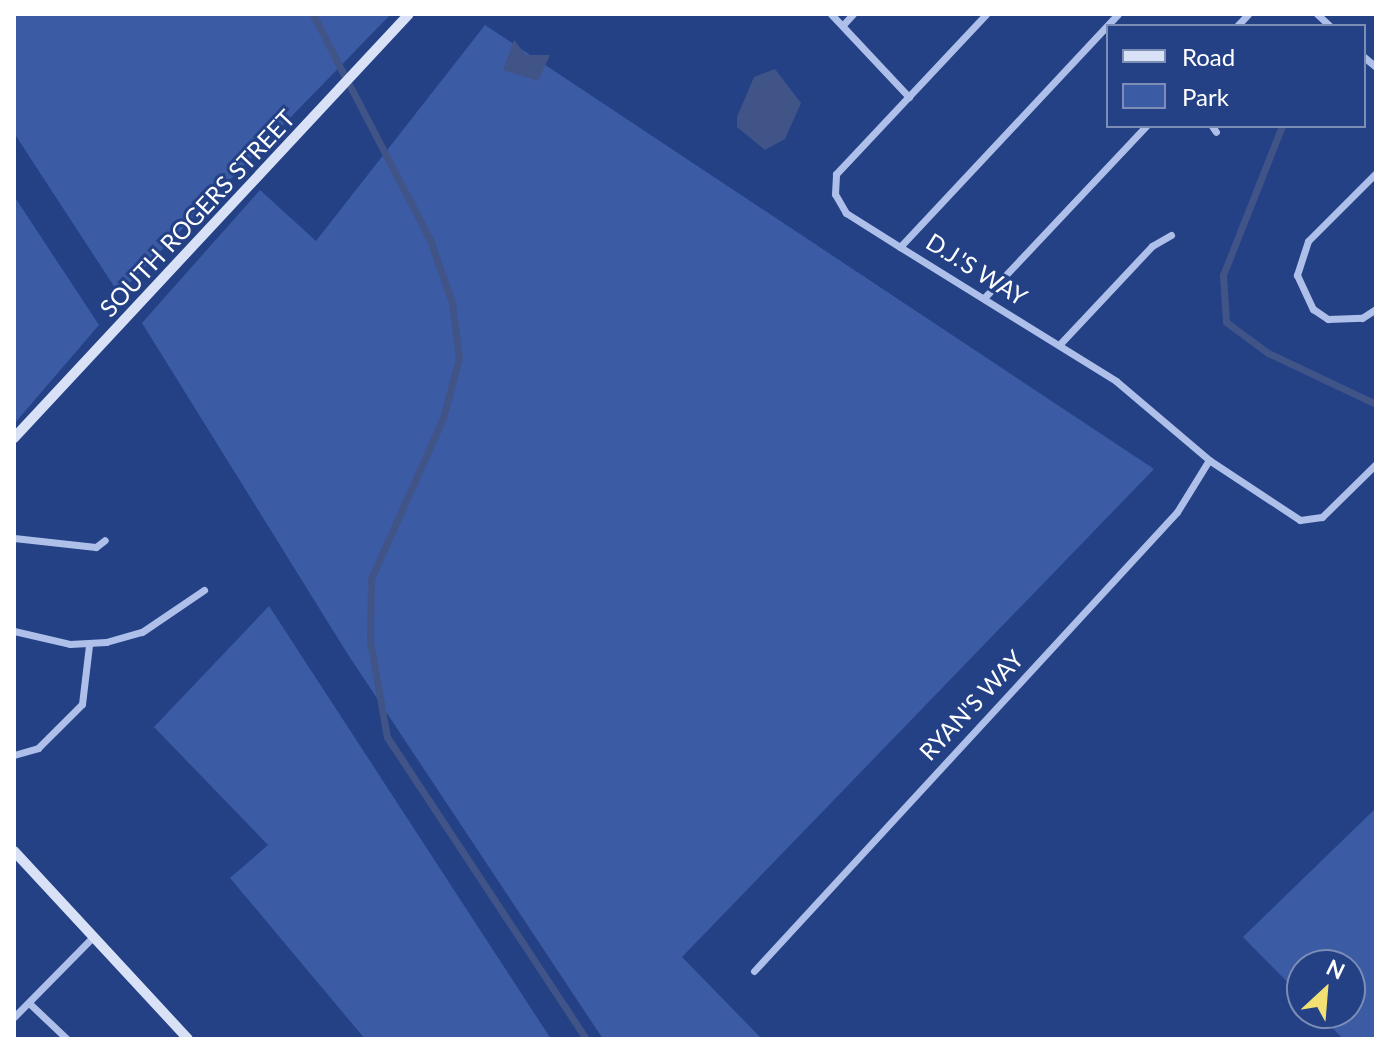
<!DOCTYPE html>
<html>
<head>
<meta charset="utf-8">
<style>
	body { margin:0 }
	#map { position:relative; width:1390px; height:1053px; overflow:hidden; background:#244186; font-family:Lato,sans-serif }
	div>[style] { position:absolute }
	[style*='--x'] { left:calc(var(--x)*1px); top:calc(var(--y)*1px); width:calc(var(--w)*1px); rotate:calc(var(--a)*1deg) }
	.green>* { inset:0; background:#3b5ba5 }
	.water>* { inset:0; background:#405487 }
	.canal>* { height:7px; margin:-3.5px; padding:0 3.5px; transform-origin:3.5px; border-radius:3.5px; background:#405487 }
	.street>* { height:7px; margin:-3.5px; padding:0 3.5px; transform-origin:3.5px; border-radius:3.5px; background:#aec0e9 }
	.secondary>* { height:10px; margin:-5px; padding:0 5px; transform-origin:5px; border-radius:5px; background:#d9e1f7 }
	span { translate:-50% -50%; white-space:nowrap; text-align:center; line-height:1.15; -webkit-text-stroke:6px #244186; paint-order:stroke }
	.street-label { font-size:24px; color:#fff }
	.frame { position:absolute; inset:0; border:16px solid #fff; pointer-events:none }
	.legend { position:absolute; left:1106px; top:24px; width:260px; height:104px; box-sizing:border-box; background:#244186; border:2px solid #7c8db6; margin:0; padding:10px 14px; list-style:none; font-size:24px; color:#fff }
	.legend li { display:flex; align-items:center; gap:16px; height:40px }
	.legend b { width:40px; border:2px solid #7c8db6 }
	.north { position:absolute; left:1286px; top:949px; width:80px; height:80px; box-sizing:border-box; background:#244186; border:2px solid #7c8db6; border-radius:50%; rotate:26deg; font-size:22px; font-weight:700; line-height:32px; text-align:center; color:#fff }
	.north::after { content:''; display:block; margin:auto; width:28px; height:36px; background:#f3e072; clip-path:polygon(50% 0,100% 100%,50% 72%,0 100%) }
</style>
</head>
<body>
<div id="map">
	<div class="green">
		<i style="clip-path:polygon(14px 14px,391px 14px,119px 294px,14px 133px)"></i>
		<i style="clip-path:polygon(485px 25px,1154px 469px,682px 957px,762px 1039px,603px 1039px,347px 653px,142px 323px,260px 190px,316px 241px)"></i>
		<i style="clip-path:polygon(14px 196px,99px 325px,14px 424px)"></i>
		<i style="clip-path:polygon(269px 606px,551px 1039px,365px 1039px,230px 878px,268px 845px,154px 727px)"></i>
		<i style="clip-path:polygon(1376px 808px,1376px 1039px,1343px 1039px,1318px 1013px,1350px 1013px,1350px 965px,1302px 965px,1302px 997px,1243px 937px)"></i>
	</div>
	<div class="water">
		<i style="clip-path:polygon(514px 40px,526px 55px,550px 55px,538px 81px,503px 70px)"></i>
		<i style="clip-path:polygon(775px 69px,801px 103px,785px 139px,765px 150px,737px 127px,737px 117px,754px 77px)"></i>
	</div>
	<div class="canal">
		<i style="--x:313;--y:14;--w:68;--a:63.1"></i>
		<i style="--x:350;--y:86;--w:174;--a:62.5"></i>
		<i style="--x:430;--y:240;--w:66;--a:70.5"></i>
		<i style="--x:452;--y:302;--w:56;--a:82.9"></i>
		<i style="--x:459;--y:358;--w:62;--a:104.9"></i>
		<i style="--x:443;--y:418;--w:176;--a:114.1"></i>
		<i style="--x:371;--y:579;--w:62;--a:90.9"></i>
		<i style="--x:370;--y:641;--w:97;--a:80"></i>
		<i style="--x:387;--y:737;--w:362;--a:56.6"></i>
		<i style="--x:1282;--y:126;--w:160;--a:111.6"></i>
		<i style="--x:1223;--y:275;--w:47;--a:86.3"></i>
		<i style="--x:1226;--y:322;--w:52;--a:36.4"></i>
		<i style="--x:1268;--y:353;--w:119;--a:25.3"></i>
	</div>
	<div class="street">
		<i style="--x:831;--y:14;--w:114;--a:46.8"></i>
		<i style="--x:1118;--y:14;--w:319;--a:133.1"></i>
		<i style="--x:900;--y:247;--w:254;--a:31.8"></i>
		<i style="--x:1116;--y:381;--w:122;--a:40.3"></i>
		<i style="--x:1209;--y:460;--w:109;--a:33.4"></i>
		<i style="--x:1300;--y:520;--w:22;--a:-8"></i>
		<i style="--x:1322;--y:517;--w:76;--a:-44.5"></i>
		<i style="--x:1317;--y:14;--w:18;--a:43"></i>
		<i style="--x:843;--y:25;--w:15;--a:-48"></i>
		<i style="--x:1237;--y:26;--w:16;--a:-47"></i>
		<i style="--x:1364;--y:57;--w:16;--a:40"></i>
		<i style="--x:1212;--y:126;--w:7;--a:56"></i>
		<i style="--x:1376;--y:173;--w:96;--a:135"></i>
		<i style="--x:1308;--y:241;--w:36;--a:108"></i>
		<i style="--x:1297;--y:275;--w:38;--a:65"></i>
		<i style="--x:1313;--y:309;--w:18;--a:34"></i>
		<i style="--x:1328;--y:319;--w:34;--a:-2"></i>
		<i style="--x:1362;--y:318;--w:17;--a:-33"></i>
		<i style="--x:900;--y:247;--w:64;--a:-147.8"></i>
		<i style="--x:846;--y:213;--w:22;--a:-120"></i>
		<i style="--x:835;--y:194;--w:20;--a:-87"></i>
		<i style="--x:836;--y:174;--w:219;--a:-46.8"></i>
		<i style="--x:985;--y:297;--w:235;--a:-46.7"></i>
		<i style="--x:1059;--y:345;--w:136;--a:-46.8"></i>
		<i style="--x:1152;--y:246;--w:22;--a:-30"></i>
		<i style="--x:14;--y:538;--w:82;--a:6.3"></i>
		<i style="--x:96;--y:547;--w:11;--a:-38"></i>
		<i style="--x:14;--y:631;--w:57;--a:13.1"></i>
		<i style="--x:70;--y:644;--w:36;--a:-3"></i>
		<i style="--x:106;--y:642;--w:37;--a:-16"></i>
		<i style="--x:142;--y:632;--w:75;--a:-34.1"></i>
		<i style="--x:14;--y:755;--w:25;--a:-16"></i>
		<i style="--x:38;--y:748;--w:62;--a:-45"></i>
		<i style="--x:82;--y:704;--w:59;--a:-83.2"></i>
		<i style="--x:754;--y:971;--w:624;--a:-47.34"></i>
		<i style="--x:1177;--y:512;--w:61;--a:-58.4"></i>
		<i style="--x:29;--y:1003;--w:52;--a:43.5"></i>
		<i style="--x:14;--y:1017;--w:114;--a:-45.4"></i>
	</div>
	<div class="secondary">
		<i style="--x:14;--y:438;--w:579;--a:-47.03"></i>
		<i style="--x:14;--y:851;--w:256;--a:47.2"></i>
	</div>
	<div class="street-label">
		<span style="left:197px;top:213px;rotate:-47deg">SOUTH ROGERS STREET</span>
		<span style="left:977px;top:269px;rotate:32deg">D.J.'S WAY</span>
		<span style="left:971px;top:705px;rotate:-47deg">RYAN'S WAY</span>
	</div>
	<div class="frame"></div>
	<ul class="legend">
	<li><b style="height:10px;background:#d9e1f7"></b>Road</li>
	<li><b style="height:22px;background:#3b5ba5"></b>Park</li>
	</ul>
	<div class="north">N</div>
</div>
</body>
</html>
